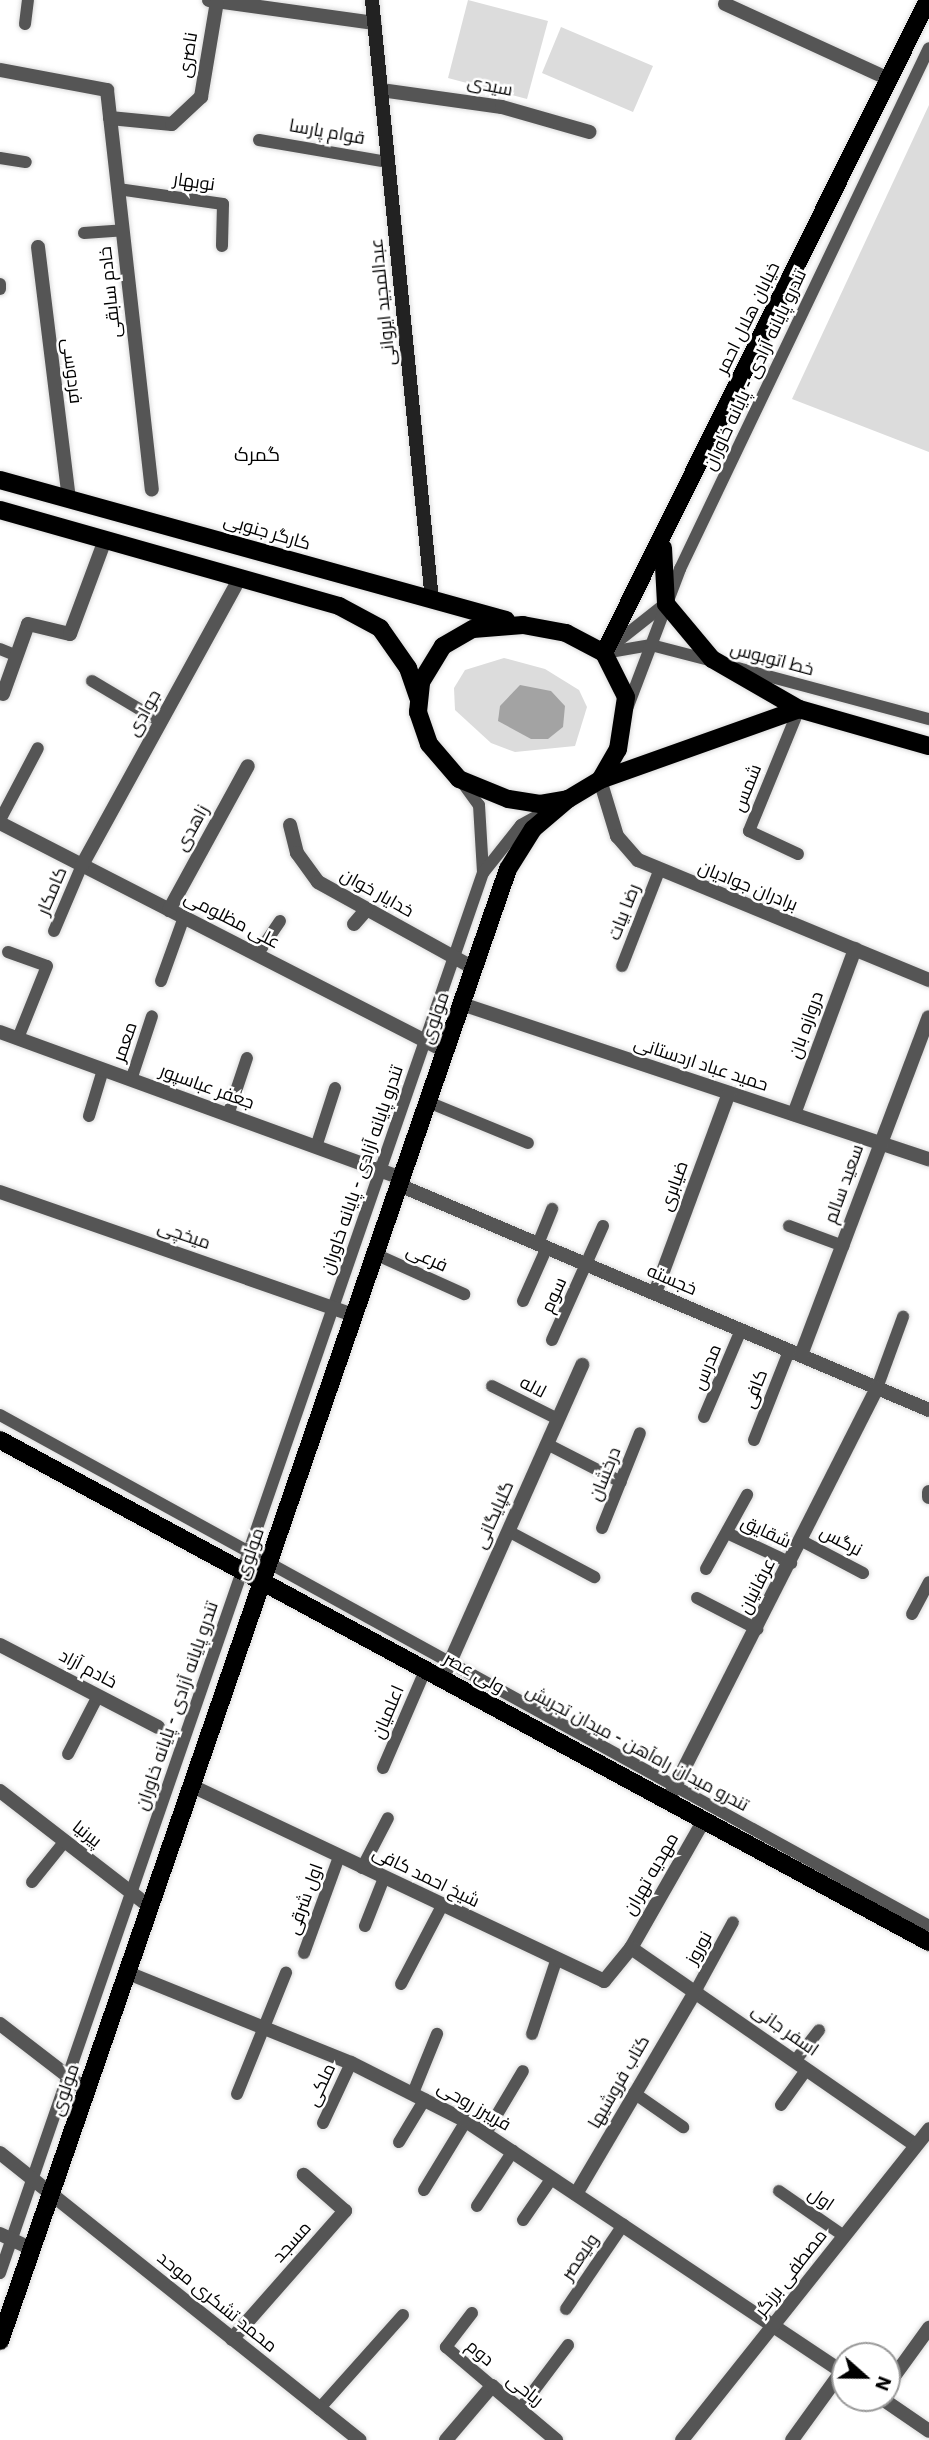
<!DOCTYPE html>
<html>
<head>
<meta charset="utf-8">
<style>
	body { margin:0 }
	#map { position:relative; width:929px; height:2440px; overflow:hidden; background:#fff; font-family:"IBM Plex Sans",Cairo,sans-serif }
	div>[style] { position:absolute }
	[style*='--x'] { left:calc(var(--x)*1px); top:calc(var(--y)*1px); width:calc(var(--w)*1px); rotate:calc(var(--a)*1deg) }
	.green>* { inset:0; background:#dcdcdc }
	.water>* { inset:0; background:#a3a3a3 }
	.roads { filter:drop-shadow(0 0 2px #dbdbdb) drop-shadow(0 0 2px #dbdbdb) }
	.service>* { height:12px; margin:-6px; padding:0 6px; transform-origin:6px; border-radius:6px; background:#555 }
	.minor>* { height:14px; margin:-7px; padding:0 7px; transform-origin:7px; border-radius:7px; background:#555 }
	.tertiary>* { height:14px; margin:-7px; padding:0 7px; transform-origin:7px; border-radius:7px; background:#555 }
	.secondary>* { height:14px; margin:-7px; padding:0 7px; transform-origin:7px; border-radius:7px; background:#222 }
	.primary>* { height:18px; margin:-9px; padding:0 9px; transform-origin:9px; border-radius:9px; background:#000 }
	span { translate:-50% -50%; white-space:nowrap; text-align:center; line-height:1.15; -webkit-text-stroke:5px #fff; paint-order:stroke }
	.street-label { font-size:18px; color:#000 }
	.neighbourhood-label { font-size:19px; color:#000 }
	.north { position:absolute; left:831px; top:2342px; width:70px; height:70px; box-sizing:border-box; background:#fff; border:2px solid #999; border-radius:50%; rotate:111deg; font-size:19px; font-weight:700; line-height:28px; text-align:center; color:#000 }
	.north::after { content:''; display:block; margin:auto; width:24px; height:32px; background:#000; clip-path:polygon(50% 0,100% 100%,50% 72%,0 100%) }
</style>
</head>
<body>
<div id="map">
	<div class="green">
		<i style="clip-path:polygon(468px 0,548px 21px,527px 99px,448px 78px)"></i>
		<i style="clip-path:polygon(561px 27px,653px 66px,633px 112px,542px 73px)"></i>
		<i style="clip-path:polygon(929px 105px,929px 452px,792px 399px)"></i>
		<i style="clip-path:polygon(504px 658px,545px 669px,579px 690px,587px 707px,575px 746px,515px 752px,491px 743px,455px 710px,454px 688px,465px 670px)"></i>
	</div>
	<div class="water">
		<i style="clip-path:polygon(520px 685px,551px 691px,565px 706px,563px 727px,548px 739px,531px 739px,498px 721px,500px 706px)"></i>
	</div>
	<div class="roads">
		<div class="service">
			<i style="--x:25;--y:24;--w:24;--a:-83"></i>
			<i style="--x:259;--y:140;--w:131;--a:9.7"></i>
			<i style="--x:0;--y:158;--w:26;--a:9"></i>
			<i style="--x:118;--y:189;--w:106;--a:8.1"></i>
			<i style="--x:223;--y:204;--w:42;--a:91.4"></i>
			<i style="--x:84;--y:233;--w:39;--a:-4"></i>
			<i style="--x:0;--y:289;--w:5;--a:-90"></i>
			<i style="--x:0;--y:649;--w:18;--a:22"></i>
			<i style="--x:608;--y:649;--w:73;--a:-38.3"></i>
			<i style="--x:604;--y:653;--w:48;--a:-9.7"></i>
			<i style="--x:651;--y:645;--w:64;--a:14.5"></i>
			<i style="--x:738;--y:668;--w:198;--a:15"></i>
			<i style="--x:92;--y:681;--w:80;--a:30.7"></i>
			<i style="--x:628;--y:706;--w:147;--a:-69.2"></i>
			<i style="--x:680;--y:569;--w:577;--a:-64.46"></i>
			<i style="--x:462;--y:782;--w:29;--a:54"></i>
			<i style="--x:479;--y:805;--w:68;--a:86.6"></i>
			<i style="--x:0;--y:820;--w:81;--a:-62.2"></i>
			<i style="--x:798;--y:854;--w:54;--a:-154.9"></i>
			<i style="--x:749;--y:831;--w:132;--a:-67.7"></i>
			<i style="--x:54;--y:931;--w:72;--a:-67"></i>
			<i style="--x:8;--y:952;--w:41;--a:19.7"></i>
			<i style="--x:47;--y:966;--w:78;--a:111.9"></i>
			<i style="--x:257;--y:955;--w:41;--a:-55.9"></i>
			<i style="--x:622;--y:966;--w:102;--a:-68.7"></i>
			<i style="--x:161;--y:981;--w:68;--a:-70.2"></i>
			<i style="--x:131;--y:1080;--w:67;--a:-71.8"></i>
			<i style="--x:428;--y:1102;--w:108;--a:22.3"></i>
			<i style="--x:228;--y:1115;--w:60;--a:-71.6"></i>
			<i style="--x:89;--y:1116;--w:48;--a:-73.1"></i>
			<i style="--x:316;--y:1147;--w:62;--a:-72.1"></i>
			<i style="--x:789;--y:1226;--w:58;--a:20.3"></i>
			<i style="--x:538;--y:1244;--w:38;--a:-68"></i>
			<i style="--x:375;--y:1254;--w:98;--a:24.2"></i>
			<i style="--x:523;--y:1301;--w:59;--a:-66"></i>
			<i style="--x:552;--y:1340;--w:125;--a:-65.9"></i>
			<i style="--x:492;--y:1386;--w:74;--a:26.6"></i>
			<i style="--x:877;--y:1388;--w:76;--a:-69.9"></i>
			<i style="--x:0;--y:1415;--w:1060;--a:28.81"></i>
			<i style="--x:704;--y:1417;--w:95;--a:-67"></i>
			<i style="--x:754;--y:1440;--w:96;--a:-68.5"></i>
			<i style="--x:547;--y:1444;--w:83;--a:27.2"></i>
			<i style="--x:602;--y:1528;--w:102;--a:-68.2"></i>
			<i style="--x:508;--y:1531;--w:98;--a:28.1"></i>
			<i style="--x:727;--y:1533;--w:71;--a:25.1"></i>
			<i style="--x:802;--y:1541;--w:69;--a:27.7"></i>
			<i style="--x:706;--y:1569;--w:85;--a:-61"></i>
			<i style="--x:697;--y:1598;--w:68;--a:27.3"></i>
			<i style="--x:912;--y:1614;--w:36;--a:-62"></i>
			<i style="--x:68;--y:1754;--w:65;--a:-62.7"></i>
			<i style="--x:383;--y:1768;--w:106;--a:-66.6"></i>
			<i style="--x:362;--y:1868;--w:56;--a:-62.5"></i>
			<i style="--x:32;--y:1882;--w:53;--a:-51.2"></i>
			<i style="--x:365;--y:1926;--w:52;--a:-68.4"></i>
			<i style="--x:304;--y:1953;--w:102;--a:-70"></i>
			<i style="--x:401;--y:1984;--w:88;--a:-62.3"></i>
			<i style="--x:696;--y:1990;--w:77;--a:-61.4"></i>
			<i style="--x:532;--y:2034;--w:77;--a:-71.8"></i>
			<i style="--x:795;--y:2061;--w:39;--a:-52"></i>
			<i style="--x:413;--y:2093;--w:64;--a:-67.9"></i>
			<i style="--x:634;--y:2093;--w:60;--a:34.8"></i>
			<i style="--x:237;--y:2094;--w:131;--a:-68"></i>
			<i style="--x:781;--y:2105;--w:44;--a:-54.2"></i>
			<i style="--x:323;--y:2123;--w:66;--a:-65"></i>
			<i style="--x:486;--y:2133;--w:72;--a:-59.2"></i>
			<i style="--x:399;--y:2142;--w:50;--a:-58.8"></i>
			<i style="--x:424;--y:2190;--w:81;--a:-58.7"></i>
			<i style="--x:779;--y:2191;--w:79;--a:34.7"></i>
			<i style="--x:477;--y:2206;--w:66;--a:-56.8"></i>
			<i style="--x:523;--y:2220;--w:51;--a:-55.4"></i>
			<i style="--x:0;--y:2273;--w:1481;--a:-70.97"></i>
			<i style="--x:483;--y:873;--w:61;--a:-51.6"></i>
			<i style="--x:521;--y:825;--w:29;--a:-29"></i>
			<i style="--x:566;--y:2309;--w:102;--a:-55.8"></i>
			<i style="--x:472;--y:2313;--w:43;--a:127.4"></i>
			<i style="--x:446;--y:2347;--w:60;--a:40.3"></i>
			<i style="--x:319;--y:2409;--w:126;--a:-48.2"></i>
			<i style="--x:520;--y:2409;--w:80;--a:-53.1"></i>
		</div>
		<div class="minor">
			<i style="--x:209;--y:0;--w:167;--a:7.9"></i>
			<i style="--x:725;--y:4;--w:178;--a:24.6"></i>
			<i style="--x:0;--y:70;--w:109;--a:10.6"></i>
			<i style="--x:107;--y:90;--w:402;--a:83.6"></i>
			<i style="--x:381;--y:90;--w:122;--a:8"></i>
			<i style="--x:502;--y:107;--w:91;--a:15.9"></i>
			<i style="--x:110;--y:118;--w:62;--a:5.5"></i>
			<i style="--x:172;--y:124;--w:40;--a:-43"></i>
			<i style="--x:201;--y:97;--w:97;--a:-80.5"></i>
			<i style="--x:38;--y:247;--w:254;--a:83"></i>
			<i style="--x:3;--y:694;--w:74;--a:-70.3"></i>
			<i style="--x:28;--y:624;--w:43;--a:13.4"></i>
			<i style="--x:70;--y:634;--w:100;--a:-69.6"></i>
			<i style="--x:0;--y:823;--w:500;--a:27.13"></i>
			<i style="--x:290;--y:825;--w:29;--a:76"></i>
			<i style="--x:297;--y:853;--w:36;--a:54"></i>
			<i style="--x:318;--y:882;--w:178;--a:28.9"></i>
			<i style="--x:82;--y:865;--w:328;--a:-61.2"></i>
			<i style="--x:169;--y:910;--w:164;--a:-61.3"></i>
			<i style="--x:354;--y:924;--w:18;--a:-49"></i>
			<i style="--x:462;--y:1004;--w:492;--a:18.4"></i>
			<i style="--x:0;--y:1032;--w:428;--a:20"></i>
			<i style="--x:794;--y:1114;--w:176;--a:-69.7"></i>
			<i style="--x:399;--y:1185;--w:576;--a:23"></i>
			<i style="--x:0;--y:1192;--w:375;--a:19.2"></i>
			<i style="--x:655;--y:1293;--w:213;--a:-69.7"></i>
			<i style="--x:801;--y:1355;--w:361;--a:-69.3"></i>
			<i style="--x:929;--y:1492;--w:5;--a:90"></i>
			<i style="--x:0;--y:1645;--w:178;--a:27.4"></i>
			<i style="--x:442;--y:1680;--w:345;--a:-66"></i>
			<i style="--x:192;--y:1786;--w:456;--a:25.3"></i>
			<i style="--x:604;--y:1981;--w:43;--a:-50.7"></i>
			<i style="--x:631;--y:1948;--w:147;--a:-60.3"></i>
			<i style="--x:0;--y:1791;--w:190;--a:37.7"></i>
			<i style="--x:668;--y:1800;--w:462;--a:-63.1"></i>
			<i style="--x:631;--y:1948;--w:346;--a:34.7"></i>
			<i style="--x:128;--y:1973;--w:240;--a:22"></i>
			<i style="--x:351;--y:2063;--w:129;--a:26.8"></i>
			<i style="--x:466;--y:2121;--w:456;--a:33.7"></i>
			<i style="--x:0;--y:2024;--w:110;--a:37.6"></i>
			<i style="--x:576;--y:2194;--w:237;--a:-59.5"></i>
			<i style="--x:0;--y:2234;--w:35;--a:25"></i>
			<i style="--x:232;--y:2339;--w:171;--a:-48.6"></i>
			<i style="--x:345;--y:2211;--w:55;--a:-138.7"></i>
			<i style="--x:887;--y:2386;--w:72;--a:-54.1"></i>
			<i style="--x:881;--y:2398;--w:58;--a:34.5"></i>
			<i style="--x:446;--y:2440;--w:71;--a:-49.6"></i>
			<i style="--x:492;--y:2386;--w:84;--a:40.2"></i>
			<i style="--x:682;--y:2440;--w:397;--a:-51.5"></i>
			<i style="--x:792;--y:2440;--w:85;--a:-54.1"></i>
		</div>
		<div class="tertiary">
			<i style="--x:600;--y:780;--w:59;--a:73.1"></i>
			<i style="--x:617;--y:836;--w:32;--a:49"></i>
			<i style="--x:638;--y:860;--w:315;--a:22.4"></i>
			<i style="--x:0;--y:2153;--w:460;--a:38.6"></i>
		</div>
		<div class="secondary">
			<i style="--x:372;--y:0;--w:603;--a:84.29"></i>
		</div>
		<div class="primary">
			<i style="--x:0;--y:480;--w:525;--a:15.47"></i>
			<i style="--x:0;--y:510;--w:352;--a:15.8"></i>
			<i style="--x:339;--y:606;--w:47;--a:28.2"></i>
			<i style="--x:380;--y:628;--w:49;--a:55"></i>
			<i style="--x:408;--y:668;--w:31;--a:71"></i>
			<i style="--x:663;--y:548;--w:56;--a:86.9"></i>
			<i style="--x:666;--y:604;--w:72;--a:50.1"></i>
			<i style="--x:712;--y:659;--w:100;--a:29.9"></i>
			<i style="--x:799;--y:709;--w:135;--a:15.9"></i>
			<i style="--x:523;--y:625;--w:44;--a:10.5"></i>
			<i style="--x:566;--y:633;--w:43;--a:27.8"></i>
			<i style="--x:604;--y:653;--w:49;--a:63.4"></i>
			<i style="--x:626;--y:697;--w:53;--a:98.7"></i>
			<i style="--x:618;--y:749;--w:36;--a:120"></i>
			<i style="--x:600;--y:780;--w:37;--a:149"></i>
			<i style="--x:568;--y:799;--w:28;--a:170"></i>
			<i style="--x:540;--y:804;--w:32;--a:-171"></i>
			<i style="--x:508;--y:799;--w:53;--a:-157.8"></i>
			<i style="--x:459;--y:779;--w:46;--a:-130.6"></i>
			<i style="--x:429;--y:744;--w:34;--a:-109"></i>
			<i style="--x:418;--y:712;--w:30;--a:-84"></i>
			<i style="--x:421;--y:682;--w:42;--a:-58.6"></i>
			<i style="--x:443;--y:646;--w:34;--a:-30"></i>
			<i style="--x:473;--y:629;--w:50;--a:-4.6"></i>
			<i style="--x:604;--y:653;--w:729;--a:-63.61"></i>
			<i style="--x:600;--y:780;--w:211;--a:-19.6"></i>
			<i style="--x:0;--y:1440;--w:1056;--a:28.39"></i>
			<i style="--x:0;--y:2341;--w:1557;--a:-70.96"></i>
			<i style="--x:508;--y:869;--w:47;--a:-58"></i>
			<i style="--x:533;--y:829;--w:46;--a:-40.6"></i>
		</div>
	</div>
	<div class="street-label">
		<span style="left:188px;top:55px;rotate:-81deg">ناصری</span>
		<span style="left:490px;top:86px;rotate:11deg">سیدی</span>
		<span style="left:327px;top:132px;rotate:10deg">قوام پارسا</span>
		<span style="left:194px;top:182px;rotate:8deg">نوبهار</span>
		<span style="left:110px;top:292px;rotate:-96deg">خادم سابقی</span>
		<span style="left:383px;top:302px;rotate:-96deg">عبدالمجید ایروانی</span>
		<span style="left:748px;top:318px;rotate:-64deg">خیابان هلال احمر</span>
		<span style="left:755px;top:370px;rotate:-65deg">تندرو پایانه آزادی - پایانه خاوران</span>
		<span style="left:72px;top:371px;rotate:83deg">فردوسی</span>
		<span style="left:267px;top:532px;rotate:16deg">کارگر جنوبی</span>
		<span style="left:772px;top:659px;rotate:15deg">خط اتوبوس</span>
		<span style="left:144px;top:713px;rotate:-61deg">جوادی</span>
		<span style="left:747px;top:788px;rotate:-68deg">شمس</span>
		<span style="left:192px;top:828px;rotate:-61deg">زاهدی</span>
		<span style="left:748px;top:886px;rotate:22deg">برادران جوادیان</span>
		<span style="left:52px;top:891px;rotate:-67deg">کامکار</span>
		<span style="left:377px;top:893px;rotate:29deg">خدایار خوان</span>
		<span style="left:624px;top:912px;rotate:-69deg">رضا بیات</span>
		<span style="left:232px;top:920px;rotate:27deg">علی مظلومی</span>
		<span style="left:435px;top:1018px;rotate:-71deg">مولوی</span>
		<span style="left:806px;top:1025px;rotate:-70deg">دروازه بان</span>
		<span style="left:125px;top:1042px;rotate:-71deg">معمر</span>
		<span style="left:701px;top:1064px;rotate:18deg">حمید عباد اردستانی</span>
		<span style="left:207px;top:1087px;rotate:20deg">جعفر عباسپور</span>
		<span style="left:362px;top:1170px;rotate:-71deg">تندرو پایانه آزادی - پایانه خاوران</span>
		<span style="left:844px;top:1184px;rotate:-70deg">سعید سالم</span>
		<span style="left:674px;top:1186px;rotate:-70deg">ضیابری</span>
		<span style="left:184px;top:1235px;rotate:19deg">میخچی</span>
		<span style="left:427px;top:1258px;rotate:24deg">فرعی</span>
		<span style="left:672px;top:1280px;rotate:23deg">خجسته</span>
		<span style="left:554px;top:1295px;rotate:-65deg">سوم</span>
		<span style="left:707px;top:1367px;rotate:-67deg">مدرس</span>
		<span style="left:533px;top:1387px;rotate:27deg">لاله</span>
		<span style="left:755px;top:1389px;rotate:-69deg">کافی</span>
		<span style="left:605px;top:1474px;rotate:-68deg">درخشان</span>
		<span style="left:494px;top:1515px;rotate:-66deg">گلپایگانی</span>
		<span style="left:766px;top:1532px;rotate:25deg">شقایق</span>
		<span style="left:841px;top:1541px;rotate:28deg">نرگس</span>
		<span style="left:250px;top:1554px;rotate:-71deg">مولوی</span>
		<span style="left:757px;top:1586px;rotate:-63deg">عرفانیان</span>
		<span style="left:88px;top:1669px;rotate:28deg">خادم آزاد</span>
		<span style="left:474px;top:1673px;rotate:29deg">ولی عصر</span>
		<span style="left:177px;top:1706px;rotate:-71deg">تندرو پایانه آزادی - پایانه خاوران</span>
		<span style="left:388px;top:1712px;rotate:-67deg">اعلمیان</span>
		<span style="left:637px;top:1748px;rotate:28deg">تندرو میدان راه‌آهن - میدان تجریش</span>
		<span style="left:87px;top:1834px;rotate:38deg">پیرنیا</span>
		<span style="left:651px;top:1874px;rotate:-60deg">مهدیه تهران</span>
		<span style="left:426px;top:1877px;rotate:26deg">شیخ احمد کافی</span>
		<span style="left:305px;top:1899px;rotate:-70deg">اول شرقی</span>
		<span style="left:699px;top:1948px;rotate:-61deg">نوروز</span>
		<span style="left:785px;top:2030px;rotate:35deg">اسفر جانی</span>
		<span style="left:619px;top:2082px;rotate:-60deg">کتاب فروشیها</span>
		<span style="left:321px;top:2085px;rotate:-65deg">ملکی</span>
		<span style="left:65px;top:2090px;rotate:-71deg">مولوی</span>
		<span style="left:474px;top:2106px;rotate:30deg">فریبرز روحی</span>
		<span style="left:821px;top:2199px;rotate:34deg">اول</span>
		<span style="left:292px;top:2242px;rotate:-48deg">مسجد</span>
		<span style="left:580px;top:2257px;rotate:-56deg">ولیعصر</span>
		<span style="left:791px;top:2273px;rotate:-52deg">مصطفی برزگر</span>
		<span style="left:217px;top:2302px;rotate:39deg">محمد تشکری موحد</span>
		<span style="left:480px;top:2353px;rotate:40deg">دوم</span>
		<span style="left:525px;top:2390px;rotate:38deg">ریاحی</span>
	</div>
	<div class="neighbourhood-label">
		<span style="left:257px;top:455px">گمرک</span>
	</div>
	<div class="north">N</div>
</div>
</body>
</html>
